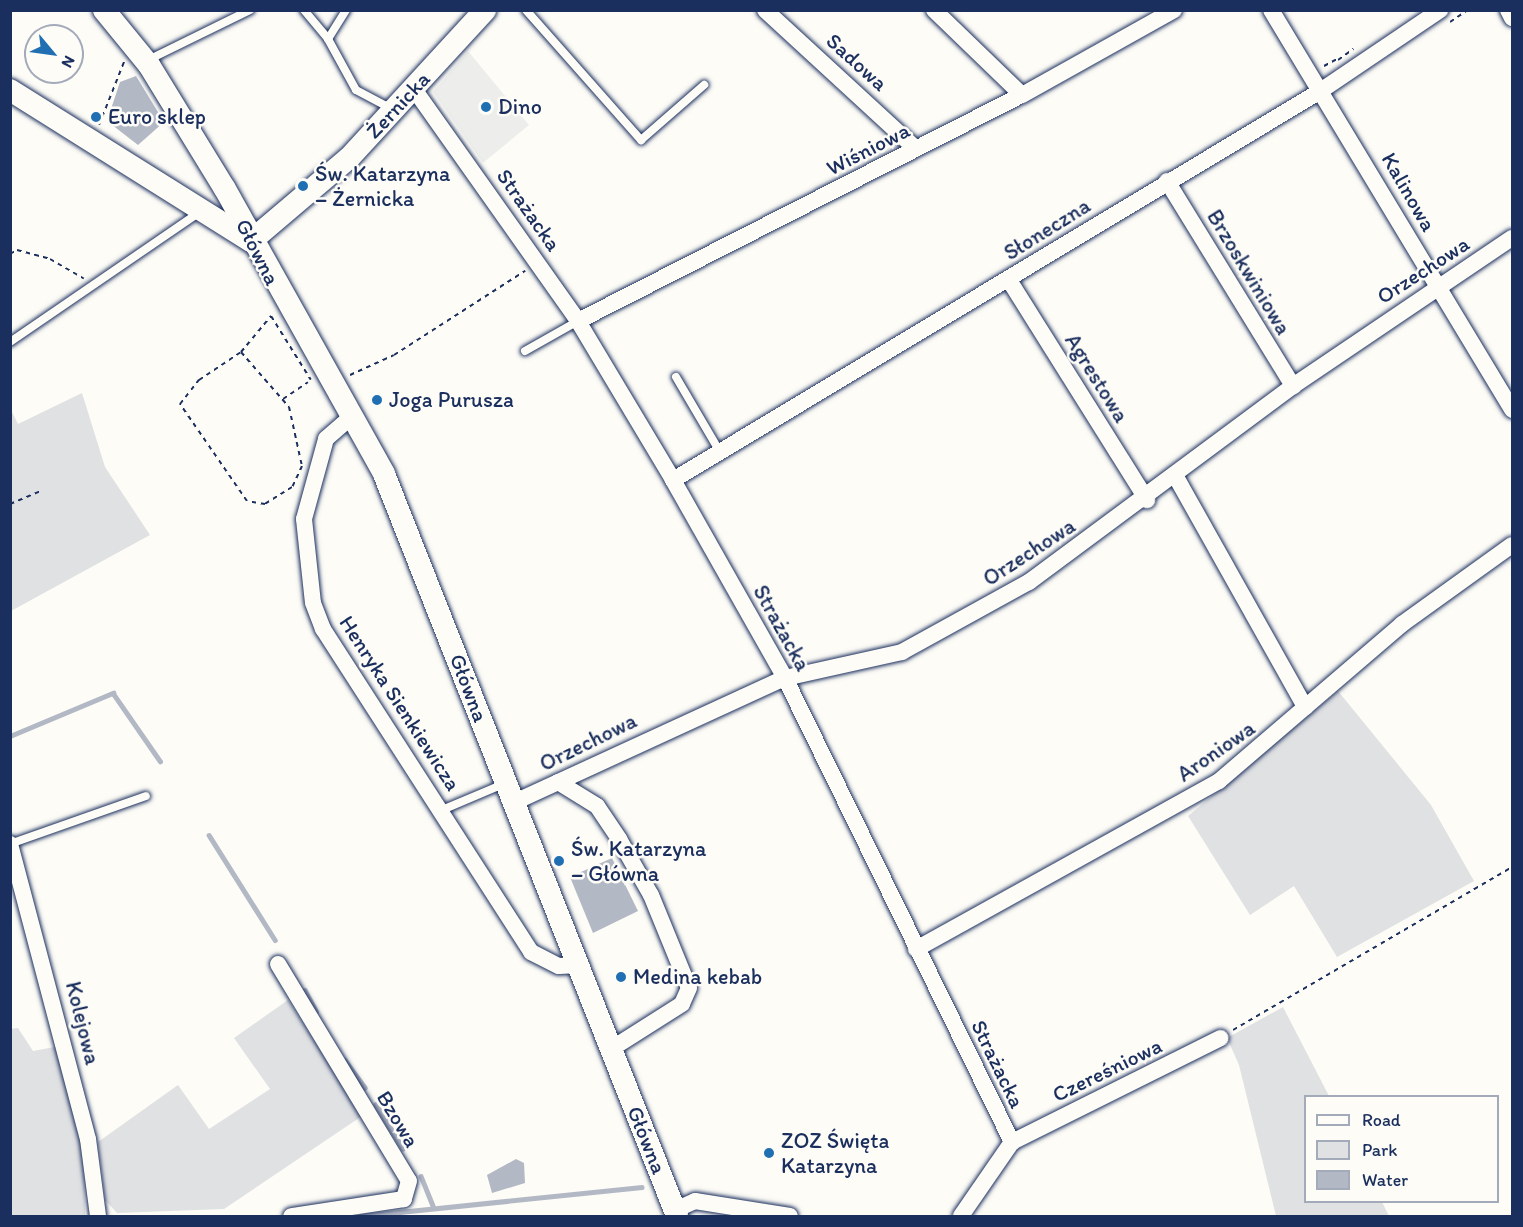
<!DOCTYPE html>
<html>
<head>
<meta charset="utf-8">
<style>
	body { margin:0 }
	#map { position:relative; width:1523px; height:1227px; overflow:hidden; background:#fdfcf7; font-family:Itim,sans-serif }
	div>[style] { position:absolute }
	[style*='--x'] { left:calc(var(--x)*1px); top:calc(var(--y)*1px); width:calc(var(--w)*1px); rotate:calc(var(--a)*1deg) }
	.built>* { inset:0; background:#edeeec }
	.green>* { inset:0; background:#e0e1e3 }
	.water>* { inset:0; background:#b3b8c5 }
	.stream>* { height:4.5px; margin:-2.25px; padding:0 2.25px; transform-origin:2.25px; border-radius:2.25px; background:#b3b8c5 }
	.path>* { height:2px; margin-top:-1px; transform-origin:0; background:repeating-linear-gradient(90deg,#1b2f5e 0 4.5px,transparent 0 9px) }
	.roads { filter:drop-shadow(0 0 2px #1b2f5e) drop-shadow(0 0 2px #1b2f5e) }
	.lane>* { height:8px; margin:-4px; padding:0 4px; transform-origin:4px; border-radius:4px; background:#fdfcf7 }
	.street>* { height:16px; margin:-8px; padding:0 8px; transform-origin:8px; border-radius:8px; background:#fdfcf7 }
	.secondary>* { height:22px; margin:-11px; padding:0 11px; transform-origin:11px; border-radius:11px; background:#fdfcf7 }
	.dots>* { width:16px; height:16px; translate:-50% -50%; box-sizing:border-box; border:3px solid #fdfcf7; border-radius:50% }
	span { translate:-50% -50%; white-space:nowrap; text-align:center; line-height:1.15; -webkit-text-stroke:5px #fdfcf7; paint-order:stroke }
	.street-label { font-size:22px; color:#1b2f5e }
	.poi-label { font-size:22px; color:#1b2f5e }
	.left { translate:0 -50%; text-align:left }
	.frame { position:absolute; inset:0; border:12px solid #1b2f5e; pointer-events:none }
	.legend { position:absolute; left:1304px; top:1095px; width:195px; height:108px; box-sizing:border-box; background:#fdfcf7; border:2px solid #a3aaba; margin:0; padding:8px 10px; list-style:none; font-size:18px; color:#1b2f5e }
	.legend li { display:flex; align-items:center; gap:12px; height:30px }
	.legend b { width:30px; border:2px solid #a3aaba }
	.north { position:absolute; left:24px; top:24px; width:60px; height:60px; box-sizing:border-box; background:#fdfcf7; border:2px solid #a3aaba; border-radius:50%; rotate:119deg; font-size:16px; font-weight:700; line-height:24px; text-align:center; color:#1b2f5e }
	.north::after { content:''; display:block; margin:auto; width:21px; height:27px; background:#1f6fb2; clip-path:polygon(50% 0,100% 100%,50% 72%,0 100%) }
</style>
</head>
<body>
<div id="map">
	<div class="built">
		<i style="clip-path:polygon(468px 51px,529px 125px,483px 163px,433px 92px)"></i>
	</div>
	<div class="green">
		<i style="clip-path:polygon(82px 393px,105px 467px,150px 535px,11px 611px,11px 410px,18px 424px)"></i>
		<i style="clip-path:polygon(1338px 691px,1431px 805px,1474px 881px,1337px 957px,1294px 886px,1250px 915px,1188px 816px)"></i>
		<i style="clip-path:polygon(288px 1000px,362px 1116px,224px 1209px,117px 1213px,105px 1200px,98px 1142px,178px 1085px,209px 1129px,270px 1089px,234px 1038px)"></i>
		<i style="clip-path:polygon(1283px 1007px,1329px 1096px,1306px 1096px,1306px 1202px,1382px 1202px,1389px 1216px,1276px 1216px,1239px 1065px,1227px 1038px)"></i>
		<i style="clip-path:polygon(18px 1028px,33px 1051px,60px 1046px,84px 1151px,85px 1216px,11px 1216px,10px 1029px)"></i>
	</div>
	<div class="water">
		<i style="clip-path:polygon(136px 76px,164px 122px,138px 145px,107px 121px,120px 82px)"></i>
		<i style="clip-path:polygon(612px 858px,638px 911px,593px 933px,570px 877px)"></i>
		<i style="clip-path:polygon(516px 1159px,524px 1163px,525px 1183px,492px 1193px,487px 1175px)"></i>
	</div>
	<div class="stream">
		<i style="--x:10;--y:736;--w:112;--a:-22.7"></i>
		<i style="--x:113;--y:693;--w:83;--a:55.3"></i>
		<i style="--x:209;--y:835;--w:124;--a:57.8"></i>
		<i style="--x:305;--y:990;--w:24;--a:62"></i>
		<i style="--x:345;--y:1060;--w:34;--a:54"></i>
		<i style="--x:376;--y:1104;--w:52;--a:58.5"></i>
		<i style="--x:421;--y:1176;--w:32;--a:68"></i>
		<i style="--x:361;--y:1216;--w:282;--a:-5.9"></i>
	</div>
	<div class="path">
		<i style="--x:1450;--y:22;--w:22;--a:-34"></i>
		<i style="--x:1338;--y:60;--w:19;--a:-36"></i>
		<i style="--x:1324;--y:66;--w:15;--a:-28"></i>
		<i style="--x:99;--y:125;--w:68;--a:-68.4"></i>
		<i style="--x:10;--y:254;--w:8;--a:-30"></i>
		<i style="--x:17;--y:250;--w:34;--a:15"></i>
		<i style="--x:50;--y:259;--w:39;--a:30"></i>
		<i style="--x:241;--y:352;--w:73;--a:48.9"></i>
		<i style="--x:289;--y:407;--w:60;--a:77.6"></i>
		<i style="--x:302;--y:466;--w:23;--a:115"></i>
		<i style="--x:292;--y:487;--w:32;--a:148"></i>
		<i style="--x:265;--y:504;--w:18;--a:-171"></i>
		<i style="--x:247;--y:501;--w:118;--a:-124.6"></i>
		<i style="--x:180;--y:404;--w:31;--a:-52"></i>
		<i style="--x:199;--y:380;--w:50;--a:-33.7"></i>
		<i style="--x:241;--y:352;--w:47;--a:-50.2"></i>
		<i style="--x:271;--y:316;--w:75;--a:58"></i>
		<i style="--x:350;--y:375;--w:48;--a:-24.4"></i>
		<i style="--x:394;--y:355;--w:156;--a:-32.7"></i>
		<i style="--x:283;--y:399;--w:30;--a:-34"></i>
		<i style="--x:10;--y:504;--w:33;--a:-23"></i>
		<i style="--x:1233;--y:1030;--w:323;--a:-30.3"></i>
	</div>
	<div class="roads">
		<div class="lane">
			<i style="--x:304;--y:10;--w:38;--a:50"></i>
			<i style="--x:328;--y:39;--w:58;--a:61.2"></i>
			<i style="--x:356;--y:90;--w:38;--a:28"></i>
			<i style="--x:526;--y:10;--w:174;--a:48.5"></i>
			<i style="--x:641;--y:140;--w:84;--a:-41.1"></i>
			<i style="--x:328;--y:39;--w:34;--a:-58"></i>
			<i style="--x:146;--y:61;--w:116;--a:-26.1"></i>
			<i style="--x:10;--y:342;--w:232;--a:-34.4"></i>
			<i style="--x:525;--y:351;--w:61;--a:-29.5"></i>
			<i style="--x:676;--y:377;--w:87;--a:59.6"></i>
			<i style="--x:442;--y:810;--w:69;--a:-22.9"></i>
			<i style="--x:10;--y:844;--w:144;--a:-19.4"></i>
		</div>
		<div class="street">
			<i style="--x:765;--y:10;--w:205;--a:42.6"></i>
			<i style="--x:934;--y:10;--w:122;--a:44"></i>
			<i style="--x:1271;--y:10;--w:467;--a:58.9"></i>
			<i style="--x:1508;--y:10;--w:9;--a:63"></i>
			<i style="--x:414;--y:89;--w:284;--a:54.7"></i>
			<i style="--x:578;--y:321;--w:185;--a:59.1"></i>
			<i style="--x:673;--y:480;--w:227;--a:60.5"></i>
			<i style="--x:785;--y:678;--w:517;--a:63.93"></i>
			<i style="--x:1012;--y:1142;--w:90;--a:124.6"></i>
			<i style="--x:1167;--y:181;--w:241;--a:58.4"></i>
			<i style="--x:1009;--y:280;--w:260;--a:57.9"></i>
			<i style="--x:578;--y:321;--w:498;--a:-27"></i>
			<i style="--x:1022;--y:95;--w:174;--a:-29.2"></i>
			<i style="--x:351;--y:417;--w:33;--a:139"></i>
			<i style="--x:326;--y:439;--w:83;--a:105.4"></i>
			<i style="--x:304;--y:519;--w:84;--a:83.9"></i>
			<i style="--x:313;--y:603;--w:28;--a:69"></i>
			<i style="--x:323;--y:629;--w:384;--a:57.2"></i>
			<i style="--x:531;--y:952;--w:31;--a:27"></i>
			<i style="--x:559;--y:966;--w:20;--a:-3"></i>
			<i style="--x:1176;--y:477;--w:264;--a:60.7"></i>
			<i style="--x:673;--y:480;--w:757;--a:-31"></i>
			<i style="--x:1322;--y:90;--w:143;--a:-34.1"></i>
			<i style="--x:558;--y:782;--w:46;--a:31.6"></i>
			<i style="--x:597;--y:806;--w:40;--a:56"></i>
			<i style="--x:619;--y:839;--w:64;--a:60.3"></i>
			<i style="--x:651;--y:895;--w:100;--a:67.8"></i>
			<i style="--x:689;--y:988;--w:17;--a:114"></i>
			<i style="--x:682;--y:1004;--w:84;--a:147.6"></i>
			<i style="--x:515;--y:802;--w:297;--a:-24.7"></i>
			<i style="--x:785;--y:678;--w:120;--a:-12.5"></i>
			<i style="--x:902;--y:652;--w:145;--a:-28.9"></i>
			<i style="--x:1029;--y:582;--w:329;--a:-36.6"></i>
			<i style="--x:1293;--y:386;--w:264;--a:-34.1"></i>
			<i style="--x:10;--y:844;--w:305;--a:75.2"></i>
			<i style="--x:88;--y:1139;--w:78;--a:82.6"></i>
			<i style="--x:916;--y:949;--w:346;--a:-29"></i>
			<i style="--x:1219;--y:781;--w:241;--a:-40.6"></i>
			<i style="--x:1402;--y:624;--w:135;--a:-35.7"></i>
			<i style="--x:278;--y:964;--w:253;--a:58.9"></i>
			<i style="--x:409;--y:1181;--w:19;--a:106"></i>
			<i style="--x:404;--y:1199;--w:114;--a:171.4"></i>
			<i style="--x:1012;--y:1142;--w:233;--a:-26.5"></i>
			<i style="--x:675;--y:1210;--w:22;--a:-24"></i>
			<i style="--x:695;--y:1201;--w:96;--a:9"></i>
		</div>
		<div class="secondary">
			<i style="--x:104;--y:10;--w:71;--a:50.7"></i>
			<i style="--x:149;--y:65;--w:145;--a:58.5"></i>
			<i style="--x:225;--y:189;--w:326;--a:60.8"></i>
			<i style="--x:384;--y:474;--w:798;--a:68.45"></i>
			<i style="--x:10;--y:90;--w:284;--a:32.1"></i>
			<i style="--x:251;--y:241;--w:128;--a:-40.3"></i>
			<i style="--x:349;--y:158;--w:201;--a:-47.4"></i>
		</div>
	</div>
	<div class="dots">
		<i style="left:486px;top:107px;background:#1f6fb2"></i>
		<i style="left:96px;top:117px;background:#1f6fb2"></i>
		<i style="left:303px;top:186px;background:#1f6fb2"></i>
		<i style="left:377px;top:400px;background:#1f6fb2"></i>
		<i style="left:559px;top:861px;background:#1f6fb2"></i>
		<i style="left:621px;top:977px;background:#1f6fb2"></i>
		<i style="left:769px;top:1153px;background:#1f6fb2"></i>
	</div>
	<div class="street-label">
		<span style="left:857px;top:62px;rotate:42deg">Sadowa</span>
		<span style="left:398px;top:105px;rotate:-47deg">Żernicka</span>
		<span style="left:868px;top:149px;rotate:-27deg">Wiśniowa</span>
		<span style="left:1409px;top:192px;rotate:60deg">Kalinowa</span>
		<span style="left:529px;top:210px;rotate:55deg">Strażacka</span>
		<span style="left:1047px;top:229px;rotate:-32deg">Słoneczna</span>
		<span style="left:258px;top:252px;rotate:63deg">Główna</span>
		<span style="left:1423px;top:270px;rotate:-33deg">Orzechowa</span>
		<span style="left:1249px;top:272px;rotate:59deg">Brzoskwiniowa</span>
		<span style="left:1097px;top:378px;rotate:58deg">Agrestowa</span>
		<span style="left:1029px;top:552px;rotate:-33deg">Orzechowa</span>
		<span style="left:782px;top:628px;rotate:61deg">Strażacka</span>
		<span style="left:469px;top:688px;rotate:69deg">Główna</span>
		<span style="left:400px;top:703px;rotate:57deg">Henryka Sienkiewicza</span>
		<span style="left:588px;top:742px;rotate:-26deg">Orzechowa</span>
		<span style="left:1216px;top:751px;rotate:-35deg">Aroniowa</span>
		<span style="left:83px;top:1023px;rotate:76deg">Kolejowa</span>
		<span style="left:998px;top:1064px;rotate:64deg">Strażacka</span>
		<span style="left:1107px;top:1070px;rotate:-26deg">Czereśniowa</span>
		<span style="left:398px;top:1119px;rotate:59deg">Bzowa</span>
		<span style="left:647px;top:1140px;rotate:68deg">Główna</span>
	</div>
	<div class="poi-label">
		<span class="left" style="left:498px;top:107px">Dino</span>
		<span class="left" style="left:108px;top:117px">Euro sklep</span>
		<span class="left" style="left:315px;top:186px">Św. Katarzyna<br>– Żernicka</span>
		<span class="left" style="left:389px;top:400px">Joga Purusza</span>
		<span class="left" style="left:571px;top:861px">Św. Katarzyna<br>– Główna</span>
		<span class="left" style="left:633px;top:977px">Medina kebab</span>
		<span class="left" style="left:781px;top:1153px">ZOZ Święta<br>Katarzyna</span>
	</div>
	<div class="frame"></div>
	<ul class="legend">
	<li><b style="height:8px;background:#fdfcf7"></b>Road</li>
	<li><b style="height:16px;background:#e0e1e3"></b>Park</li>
	<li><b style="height:16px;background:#b3b8c5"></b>Water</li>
	</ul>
	<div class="north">N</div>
</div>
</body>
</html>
